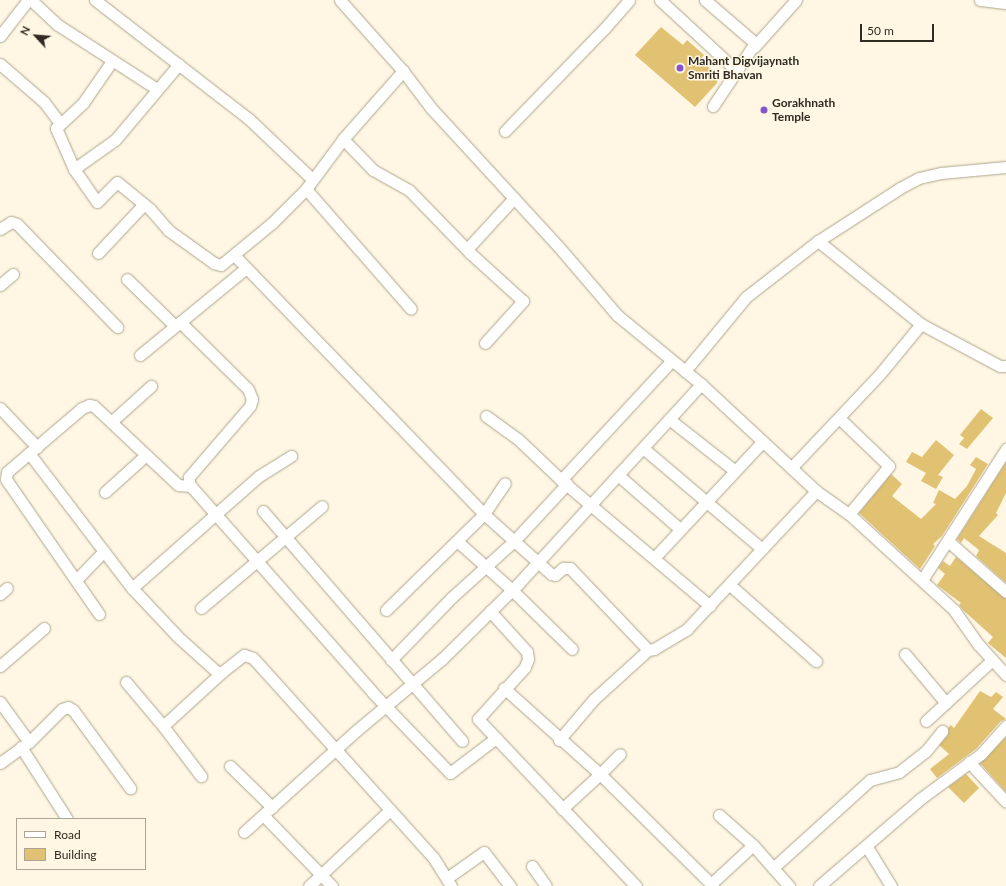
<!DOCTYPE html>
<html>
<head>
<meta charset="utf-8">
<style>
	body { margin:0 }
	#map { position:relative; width:1006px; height:886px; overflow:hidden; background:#fff7e3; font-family:Lato,sans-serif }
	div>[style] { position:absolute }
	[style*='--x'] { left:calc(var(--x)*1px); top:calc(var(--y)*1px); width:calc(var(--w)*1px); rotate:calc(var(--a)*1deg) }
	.building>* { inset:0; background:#e1c272 }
	.roads { filter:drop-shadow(0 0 1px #aea58d) drop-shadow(0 0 1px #aea58d) }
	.minor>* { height:11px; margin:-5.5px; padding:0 5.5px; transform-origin:5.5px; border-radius:5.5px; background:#fff }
	.dots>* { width:11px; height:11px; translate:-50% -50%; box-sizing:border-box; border:2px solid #fff7e3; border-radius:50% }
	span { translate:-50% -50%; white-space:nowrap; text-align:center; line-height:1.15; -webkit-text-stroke:3px #fff7e3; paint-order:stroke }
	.poi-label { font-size:12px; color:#2f2b22; font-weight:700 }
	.left { translate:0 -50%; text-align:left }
	.legend { position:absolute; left:16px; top:818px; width:130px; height:52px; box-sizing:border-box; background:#fff7e3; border:1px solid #aca596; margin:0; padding:5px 7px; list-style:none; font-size:12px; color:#2f2b22 }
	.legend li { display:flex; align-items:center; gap:8px; height:20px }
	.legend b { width:20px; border:1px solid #aca596 }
	.north { position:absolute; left:16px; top:16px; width:40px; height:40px; -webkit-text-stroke:3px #fff7e3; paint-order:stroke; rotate:296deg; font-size:11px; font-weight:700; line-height:16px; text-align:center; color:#2f2b22 }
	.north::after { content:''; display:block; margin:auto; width:14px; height:18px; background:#2f2b22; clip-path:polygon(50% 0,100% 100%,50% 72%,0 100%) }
	.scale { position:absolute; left:860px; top:24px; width:74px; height:18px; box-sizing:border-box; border:2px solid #2f2b22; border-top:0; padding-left:5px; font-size:12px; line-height:14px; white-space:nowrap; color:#2f2b22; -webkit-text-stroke:3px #fff7e3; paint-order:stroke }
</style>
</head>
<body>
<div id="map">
	<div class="building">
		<i style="clip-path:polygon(661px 27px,683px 45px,687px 40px,704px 55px,700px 60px,718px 76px,717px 83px,695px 107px,635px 55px)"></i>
		<i style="clip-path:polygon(981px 409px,993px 418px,967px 449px,959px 444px,964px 438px,960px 435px)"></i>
		<i style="clip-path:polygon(936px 440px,954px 455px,938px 475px,943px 477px,936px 489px,921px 481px,926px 473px,906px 462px,912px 452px,922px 457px)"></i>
		<i style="clip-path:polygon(976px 457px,988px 464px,942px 536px,933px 544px,935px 546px,920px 569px,859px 513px,891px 474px,902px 484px,892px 496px,921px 519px,936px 504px,933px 503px,939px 490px,955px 499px,967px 486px,976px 469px,970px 465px)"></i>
		<i style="clip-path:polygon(1006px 462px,1006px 493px,996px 513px,998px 515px,979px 536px,1006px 553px,1006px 583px,976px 556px,979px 550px,964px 538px,961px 543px,957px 539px)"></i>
		<i style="clip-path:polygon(956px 557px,1006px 599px,1006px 658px,988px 643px,993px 637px,963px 610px,959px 605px,961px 603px,937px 585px,945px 574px,938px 568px,943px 561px,950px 566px)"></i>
		<i style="clip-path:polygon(980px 691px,991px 697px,996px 692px,1003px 697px,993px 709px,1006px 719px,1001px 721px,976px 749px,937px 778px,930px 769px,949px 754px,939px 745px,948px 735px,948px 728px,951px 725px,954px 728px)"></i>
		<i style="clip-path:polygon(1006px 737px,1006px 792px,980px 763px)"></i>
		<i style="clip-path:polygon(966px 774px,979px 788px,964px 803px,948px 787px)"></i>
	</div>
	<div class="roads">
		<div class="minor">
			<i style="--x:31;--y:0;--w:37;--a:43"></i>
			<i style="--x:58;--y:25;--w:118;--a:32.9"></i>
			<i style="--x:95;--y:0;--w:195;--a:37.7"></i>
			<i style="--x:249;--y:119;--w:87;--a:43.6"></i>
			<i style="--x:340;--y:0;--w:95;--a:48.4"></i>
			<i style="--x:403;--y:71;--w:46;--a:52.9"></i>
			<i style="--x:431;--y:108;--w:188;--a:47.4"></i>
			<i style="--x:558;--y:246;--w:91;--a:49.5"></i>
			<i style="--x:617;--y:315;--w:109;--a:39.4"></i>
			<i style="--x:701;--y:384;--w:157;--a:42.9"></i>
			<i style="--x:816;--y:491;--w:40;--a:34.9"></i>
			<i style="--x:849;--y:514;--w:142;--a:42.4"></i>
			<i style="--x:954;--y:610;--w:42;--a:54.8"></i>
			<i style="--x:978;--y:644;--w:42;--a:47.9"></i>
			<i style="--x:660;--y:0;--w:105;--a:42.7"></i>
			<i style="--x:705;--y:0;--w:66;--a:40.7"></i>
			<i style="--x:755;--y:43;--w:76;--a:123.7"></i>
			<i style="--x:980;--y:0;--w:26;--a:7"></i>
			<i style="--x:0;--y:36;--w:46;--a:-52.1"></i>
			<i style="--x:754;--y:47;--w:63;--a:-48.2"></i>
			<i style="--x:112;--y:61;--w:51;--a:124.6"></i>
			<i style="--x:83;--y:103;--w:37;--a:137"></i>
			<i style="--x:56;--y:128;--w:45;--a:66.3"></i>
			<i style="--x:74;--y:169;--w:40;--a:55.1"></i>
			<i style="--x:97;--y:202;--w:28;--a:-45"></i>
			<i style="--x:117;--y:182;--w:43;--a:39.3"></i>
			<i style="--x:150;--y:209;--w:28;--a:49"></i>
			<i style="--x:168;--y:230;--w:57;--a:35.7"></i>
			<i style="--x:214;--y:263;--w:7;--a:16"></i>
			<i style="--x:221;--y:265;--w:66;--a:-39.5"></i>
			<i style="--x:272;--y:223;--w:48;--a:-45"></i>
			<i style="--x:306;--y:189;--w:62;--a:-53.5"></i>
			<i style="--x:343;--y:139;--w:91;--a:-48.6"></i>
			<i style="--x:0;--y:64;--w:58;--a:40.8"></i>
			<i style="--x:44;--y:102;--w:26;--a:53"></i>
			<i style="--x:505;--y:131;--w:142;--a:-45.9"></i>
			<i style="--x:604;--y:29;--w:38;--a:-49"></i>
			<i style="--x:343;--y:139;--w:43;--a:45.9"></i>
			<i style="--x:373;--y:170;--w:41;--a:29.1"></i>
			<i style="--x:409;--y:190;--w:88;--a:45.9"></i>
			<i style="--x:74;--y:169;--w:50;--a:-35.3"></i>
			<i style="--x:115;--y:140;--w:99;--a:-49.9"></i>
			<i style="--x:306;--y:189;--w:159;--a:48.8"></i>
			<i style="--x:0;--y:229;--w:13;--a:-32"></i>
			<i style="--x:11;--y:222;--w:6;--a:18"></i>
			<i style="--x:17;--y:224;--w:144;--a:45.8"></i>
			<i style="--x:818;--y:241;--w:132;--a:38.9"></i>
			<i style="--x:921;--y:324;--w:89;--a:28"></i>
			<i style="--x:1000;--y:366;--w:6;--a:0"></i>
			<i style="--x:98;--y:253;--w:67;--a:-46.8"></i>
			<i style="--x:234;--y:255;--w:360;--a:46"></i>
			<i style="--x:484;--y:514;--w:90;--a:41.8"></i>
			<i style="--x:551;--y:574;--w:4;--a:14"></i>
			<i style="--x:555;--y:575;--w:11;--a:-41"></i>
			<i style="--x:563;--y:568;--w:7;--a:0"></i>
			<i style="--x:570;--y:568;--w:113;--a:46.4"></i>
			<i style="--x:648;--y:650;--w:6;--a:-9"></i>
			<i style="--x:654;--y:649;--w:39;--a:-31"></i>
			<i style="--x:687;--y:629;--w:189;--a:-46.9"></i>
			<i style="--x:127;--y:279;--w:67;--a:44.4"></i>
			<i style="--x:0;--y:285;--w:17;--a:-40"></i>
			<i style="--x:180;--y:322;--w:95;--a:44.6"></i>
			<i style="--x:248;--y:389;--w:11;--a:68"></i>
			<i style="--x:252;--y:399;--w:7;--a:106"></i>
			<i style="--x:250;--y:406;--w:94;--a:130.7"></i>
			<i style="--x:189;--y:477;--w:7;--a:90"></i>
			<i style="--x:189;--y:484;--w:278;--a:48.6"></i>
			<i style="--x:373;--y:693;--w:111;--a:46.1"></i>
			<i style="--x:450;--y:773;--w:58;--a:-37.3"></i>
			<i style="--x:485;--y:343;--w:57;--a:-47.9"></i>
			<i style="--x:523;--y:301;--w:72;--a:-137.8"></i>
			<i style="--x:470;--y:253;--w:5;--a:-112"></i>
			<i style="--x:468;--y:248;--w:68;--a:-47.4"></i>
			<i style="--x:140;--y:355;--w:136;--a:-39.3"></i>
			<i style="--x:685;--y:371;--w:96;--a:-50.5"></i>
			<i style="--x:746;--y:297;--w:91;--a:-37.9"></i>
			<i style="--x:818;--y:241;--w:98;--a:-32.9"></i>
			<i style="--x:900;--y:188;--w:21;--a:-28"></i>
			<i style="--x:919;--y:178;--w:23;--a:-13"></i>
			<i style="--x:941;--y:173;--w:65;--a:-5.3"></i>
			<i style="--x:0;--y:408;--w:54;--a:46.5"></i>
			<i style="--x:486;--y:416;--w:39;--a:36"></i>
			<i style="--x:518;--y:439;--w:59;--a:43.6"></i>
			<i style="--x:561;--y:480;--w:195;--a:40.2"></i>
			<i style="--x:839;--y:418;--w:69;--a:43.8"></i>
			<i style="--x:889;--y:466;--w:62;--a:129.8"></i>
			<i style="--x:669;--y:419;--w:84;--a:38.2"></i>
			<i style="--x:111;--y:422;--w:54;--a:-42"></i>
			<i style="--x:643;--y:448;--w:156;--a:40.3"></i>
			<i style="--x:29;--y:453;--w:170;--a:52.7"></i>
			<i style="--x:132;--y:588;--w:67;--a:46.8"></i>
			<i style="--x:178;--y:637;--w:52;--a:41.9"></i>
			<i style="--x:217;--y:672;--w:5;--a:0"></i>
			<i style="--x:222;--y:672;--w:28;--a:-38"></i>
			<i style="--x:244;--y:655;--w:9;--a:18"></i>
			<i style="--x:253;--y:658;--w:268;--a:47.9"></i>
			<i style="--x:433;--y:857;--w:34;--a:58"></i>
			<i style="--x:791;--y:468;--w:128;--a:-46.6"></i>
			<i style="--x:879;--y:375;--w:66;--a:-50.5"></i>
			<i style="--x:618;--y:475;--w:82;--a:41.1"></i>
			<i style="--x:561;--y:480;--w:163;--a:-47.2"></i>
			<i style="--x:105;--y:492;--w:55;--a:-42.1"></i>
			<i style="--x:263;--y:511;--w:304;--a:49.1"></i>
			<i style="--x:457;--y:541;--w:74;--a:41.7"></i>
			<i style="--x:512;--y:590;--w:84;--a:44.5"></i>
			<i style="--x:948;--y:541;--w:77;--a:41.3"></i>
			<i style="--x:654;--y:558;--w:158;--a:-47"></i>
			<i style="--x:76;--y:580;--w:40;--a:-46"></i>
			<i style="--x:922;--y:580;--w:156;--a:-57.3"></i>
			<i style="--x:730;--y:585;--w:115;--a:41.5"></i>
			<i style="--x:132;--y:588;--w:169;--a:-41.4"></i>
			<i style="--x:259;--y:476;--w:38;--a:-32"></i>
			<i style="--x:0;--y:594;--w:9;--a:-41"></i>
			<i style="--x:201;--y:608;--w:158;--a:-40.1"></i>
			<i style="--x:386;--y:610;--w:137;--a:-44.4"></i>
			<i style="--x:484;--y:514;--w:37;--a:-56"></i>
			<i style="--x:490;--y:611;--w:55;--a:47.9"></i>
			<i style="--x:527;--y:652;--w:7;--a:82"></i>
			<i style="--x:528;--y:659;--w:9;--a:111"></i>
			<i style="--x:525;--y:667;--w:70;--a:132.1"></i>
			<i style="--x:478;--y:719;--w:230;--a:46.6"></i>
			<i style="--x:99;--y:614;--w:164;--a:-124.6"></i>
			<i style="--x:6;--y:479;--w:7;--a:-82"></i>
			<i style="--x:7;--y:472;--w:99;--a:-40.5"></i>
			<i style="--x:82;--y:408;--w:8;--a:-23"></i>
			<i style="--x:89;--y:405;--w:5;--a:11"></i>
			<i style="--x:94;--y:406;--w:115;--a:43.2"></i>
			<i style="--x:178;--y:485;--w:13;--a:4"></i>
			<i style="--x:905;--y:654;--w:64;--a:50.1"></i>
			<i style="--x:391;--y:660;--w:86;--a:-45.9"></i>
			<i style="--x:451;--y:598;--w:85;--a:-42.1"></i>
			<i style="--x:514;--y:541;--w:78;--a:-47.1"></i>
			<i style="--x:0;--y:666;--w:58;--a:-40.8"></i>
			<i style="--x:126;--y:682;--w:57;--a:49.9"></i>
			<i style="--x:163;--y:726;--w:80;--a:-42.5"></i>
			<i style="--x:504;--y:688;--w:129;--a:41.9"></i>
			<i style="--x:600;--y:774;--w:28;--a:-45"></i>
			<i style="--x:0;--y:702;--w:49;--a:54.1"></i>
			<i style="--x:926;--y:721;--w:90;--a:-42.7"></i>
			<i style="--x:163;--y:726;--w:63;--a:52.8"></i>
			<i style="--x:559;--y:740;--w:54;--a:-49.5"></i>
			<i style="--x:594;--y:699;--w:73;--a:-42.2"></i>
			<i style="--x:21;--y:747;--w:85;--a:57.4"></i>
			<i style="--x:969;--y:762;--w:54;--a:47.2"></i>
			<i style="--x:0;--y:763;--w:36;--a:-36"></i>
			<i style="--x:29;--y:742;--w:47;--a:-45"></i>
			<i style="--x:62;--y:709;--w:6;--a:-18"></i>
			<i style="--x:68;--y:707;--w:6;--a:31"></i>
			<i style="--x:73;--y:710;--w:97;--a:53.8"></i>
			<i style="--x:230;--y:766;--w:59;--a:44.3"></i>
			<i style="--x:562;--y:809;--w:52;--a:-42.6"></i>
			<i style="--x:600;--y:774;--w:159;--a:44.7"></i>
			<i style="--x:263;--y:815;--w:99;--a:45.8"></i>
			<i style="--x:719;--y:815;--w:45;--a:41.4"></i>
			<i style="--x:753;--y:845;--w:55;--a:48.7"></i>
			<i style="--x:244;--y:832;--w:152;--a:-42.1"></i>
			<i style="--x:357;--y:730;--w:111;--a:-39.9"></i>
			<i style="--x:442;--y:659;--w:107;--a:-44.6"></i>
			<i style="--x:518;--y:584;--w:271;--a:-47.5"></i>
			<i style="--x:867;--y:847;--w:46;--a:58.4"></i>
			<i style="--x:532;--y:866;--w:24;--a:55"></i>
			<i style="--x:773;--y:868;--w:131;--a:-42.2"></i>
			<i style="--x:870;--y:780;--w:30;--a:-15"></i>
			<i style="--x:899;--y:772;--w:34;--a:-38"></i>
			<i style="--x:926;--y:751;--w:26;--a:-51"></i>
			<i style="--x:447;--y:878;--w:45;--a:-35.1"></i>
			<i style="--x:484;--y:852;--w:43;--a:52.6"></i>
			<i style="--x:711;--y:884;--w:57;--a:-42.9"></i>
			<i style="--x:309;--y:886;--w:111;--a:-43.2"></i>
			<i style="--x:819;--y:886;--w:133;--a:-40.7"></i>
			<i style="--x:920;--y:799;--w:76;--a:-36.4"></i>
			<i style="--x:981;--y:754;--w:38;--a:-48"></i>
		</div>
	</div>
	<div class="dots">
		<i style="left:680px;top:68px;background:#8354cc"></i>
		<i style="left:764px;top:110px;background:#8354cc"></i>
	</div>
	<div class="poi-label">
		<span class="left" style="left:688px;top:68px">Mahant Digvijaynath<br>Smriti Bhavan</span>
		<span class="left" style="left:772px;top:110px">Gorakhnath<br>Temple</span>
	</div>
	<ul class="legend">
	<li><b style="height:5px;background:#fff"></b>Road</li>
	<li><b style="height:11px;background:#e1c272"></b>Building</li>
	</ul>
	<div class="north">N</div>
	<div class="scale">50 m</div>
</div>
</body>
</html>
